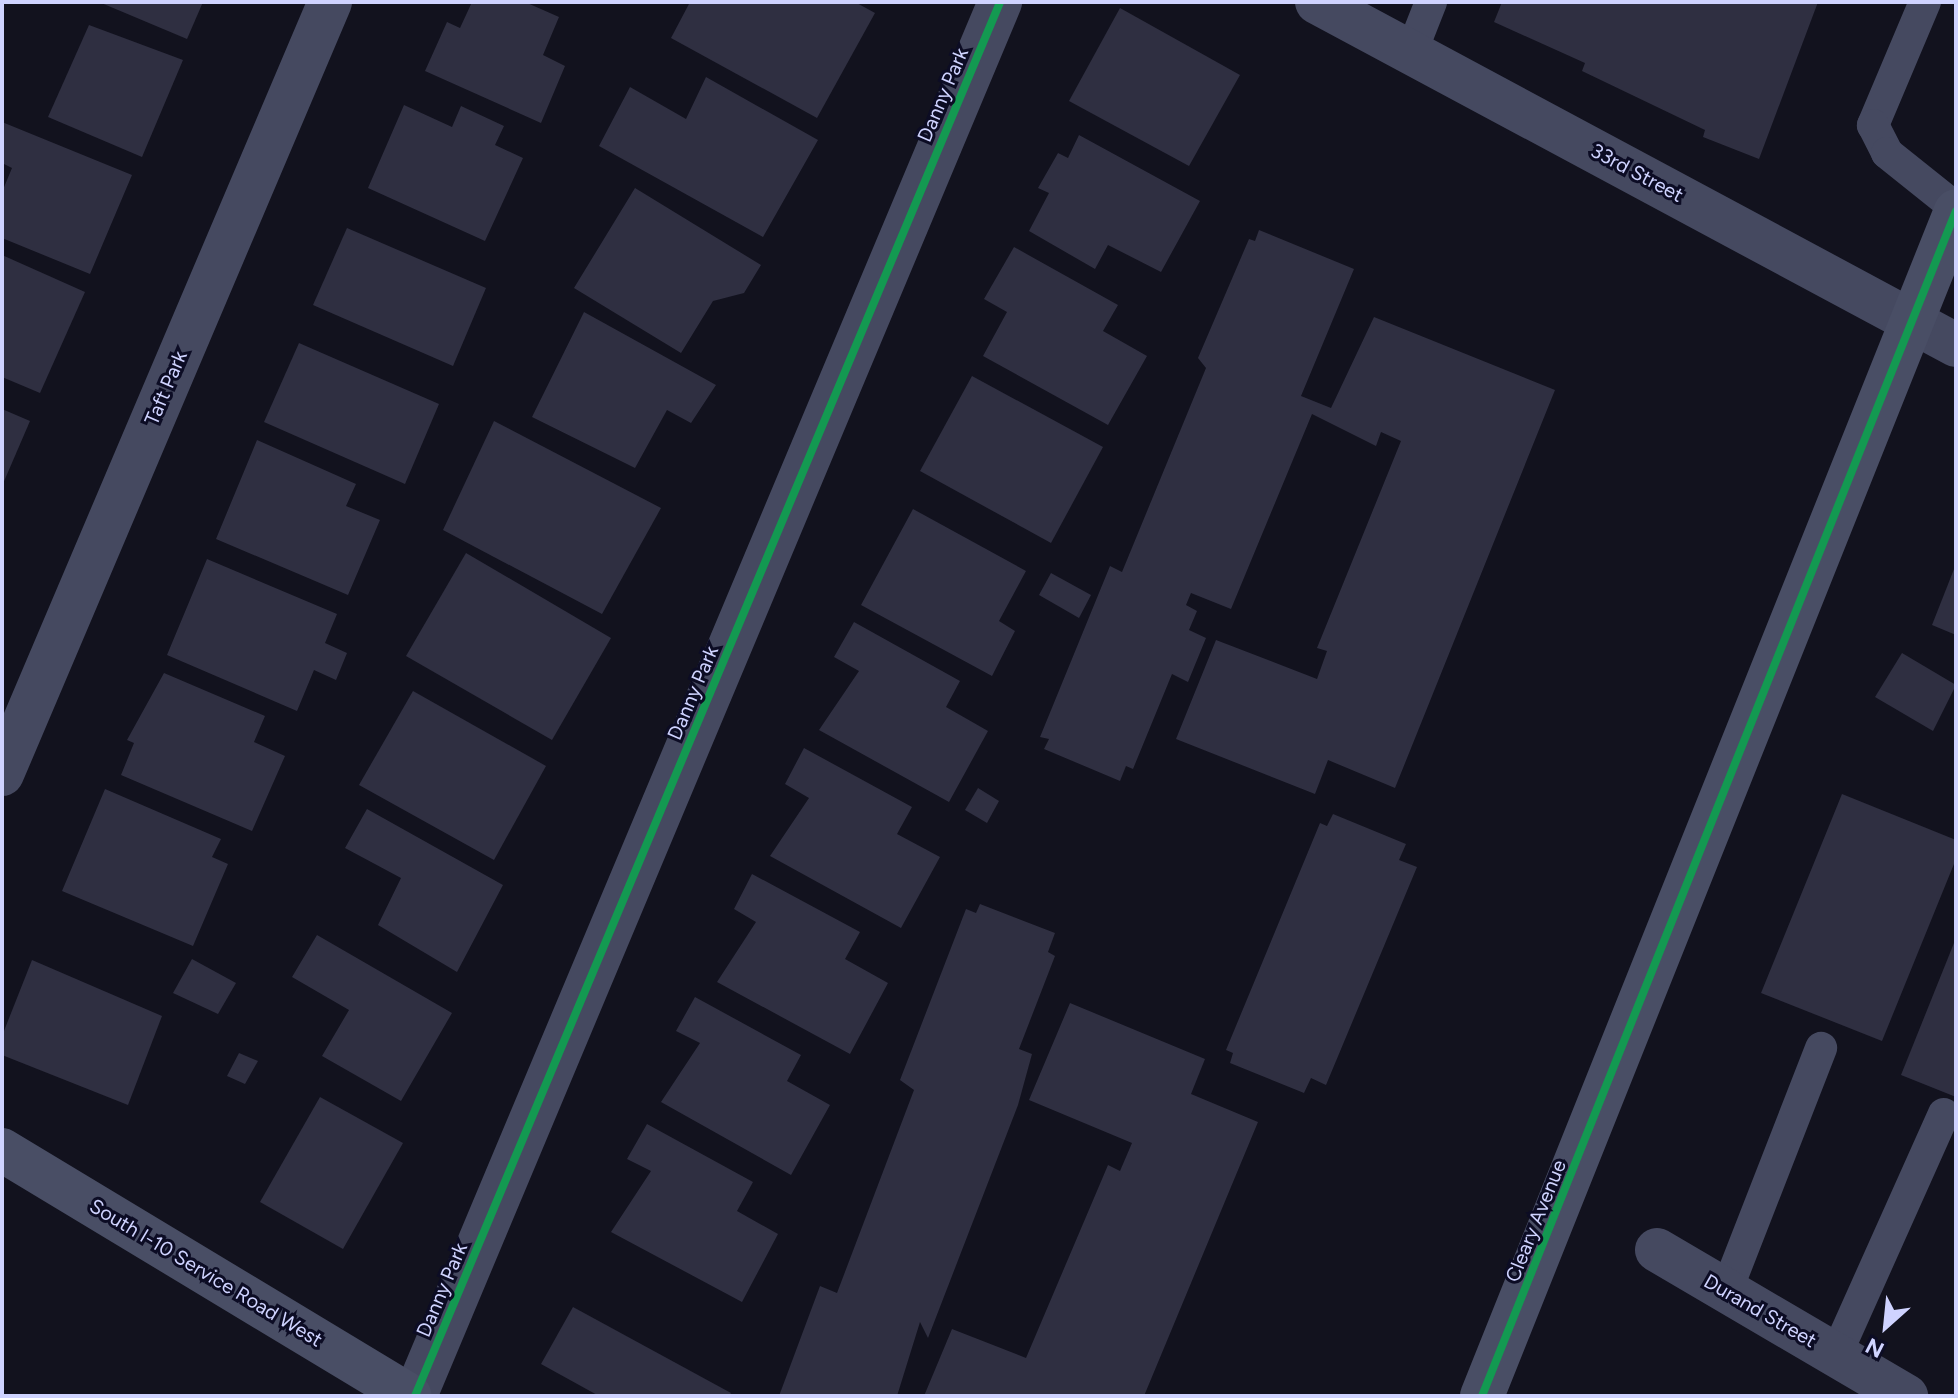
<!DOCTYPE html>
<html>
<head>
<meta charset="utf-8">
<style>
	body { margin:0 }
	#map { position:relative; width:1958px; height:1398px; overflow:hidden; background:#12121e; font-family:Figtree,sans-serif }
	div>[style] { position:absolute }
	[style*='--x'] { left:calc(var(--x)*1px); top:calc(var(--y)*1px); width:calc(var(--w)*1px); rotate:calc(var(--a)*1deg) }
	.building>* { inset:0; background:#2f2f41 }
	.lane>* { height:32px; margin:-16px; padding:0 16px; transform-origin:16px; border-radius:16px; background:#454960 }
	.street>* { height:44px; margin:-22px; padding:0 22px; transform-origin:22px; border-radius:22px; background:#454960 }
	.secondary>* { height:44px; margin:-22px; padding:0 22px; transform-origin:22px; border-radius:22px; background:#494e65 }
	.cycleway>* { height:8px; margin:-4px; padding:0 4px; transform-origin:4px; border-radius:4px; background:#139951 }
	span { translate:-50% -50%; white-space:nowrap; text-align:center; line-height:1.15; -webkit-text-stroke:6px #0c0c24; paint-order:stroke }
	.street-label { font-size:20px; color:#cfd3ff }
	.frame { position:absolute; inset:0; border:4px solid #cfd3ff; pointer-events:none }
	.north { position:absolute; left:1846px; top:1286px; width:80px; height:80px; -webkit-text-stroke:6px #0c0c24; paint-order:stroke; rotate:207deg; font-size:22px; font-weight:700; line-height:32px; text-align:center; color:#cfd3ff }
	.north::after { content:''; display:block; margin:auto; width:28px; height:36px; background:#cfd3ff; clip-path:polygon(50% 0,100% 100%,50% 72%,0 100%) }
</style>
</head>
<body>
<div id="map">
	<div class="building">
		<i style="clip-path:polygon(99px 2px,203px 2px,187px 39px)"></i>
		<i style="clip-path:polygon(472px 2px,525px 2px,559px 17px,543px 55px,565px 66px,541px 123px,425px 71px,447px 22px,460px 28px)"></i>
		<i style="clip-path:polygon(690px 2px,855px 2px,875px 13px,817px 118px,671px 38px)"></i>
		<i style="clip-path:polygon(1502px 2px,1818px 2px,1759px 159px,1703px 137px,1705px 130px,1582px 71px,1585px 63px,1494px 22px)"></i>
		<i style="clip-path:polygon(1120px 8px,1240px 75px,1189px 166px,1069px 101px)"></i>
		<i style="clip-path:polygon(89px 25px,183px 60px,142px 157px,48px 117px)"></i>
		<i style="clip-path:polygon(706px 77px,818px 140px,763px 237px,599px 146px,630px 87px,686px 119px)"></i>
		<i style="clip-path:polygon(404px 105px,452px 127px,461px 106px,504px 126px,495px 145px,523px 158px,485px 241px,368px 188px)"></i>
		<i style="clip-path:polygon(2px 122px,132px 175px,90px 274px,2px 238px,2px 192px,12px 168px,2px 163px)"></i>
		<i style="clip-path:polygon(1079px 135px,1200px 201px,1161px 272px,1108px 245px,1095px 269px,1029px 231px,1049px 193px,1038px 188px,1058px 153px,1068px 158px)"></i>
		<i style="clip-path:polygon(635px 188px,761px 265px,744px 293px,713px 301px,681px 353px,574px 288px)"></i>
		<i style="clip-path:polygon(347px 228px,486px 288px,453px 366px,313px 305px)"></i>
		<i style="clip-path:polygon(1259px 230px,1354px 269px,1301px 396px,1331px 408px,1374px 317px,1555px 390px,1395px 788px,1328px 760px,1315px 794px,1176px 739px,1216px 640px,1317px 679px,1327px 651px,1317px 648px,1401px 441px,1381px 432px,1376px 446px,1312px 414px,1231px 609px,1191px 593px,1186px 605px,1197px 611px,1189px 630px,1206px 638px,1188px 682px,1172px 674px,1133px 769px,1126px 766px,1120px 781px,1044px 749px,1049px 739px,1040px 737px,1110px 566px,1122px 572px,1206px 368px,1198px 358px,1249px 239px,1255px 241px)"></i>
		<i style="clip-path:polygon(1014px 247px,1118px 305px,1103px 331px,1147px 356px,1108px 425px,983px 356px,1007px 312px,984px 299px)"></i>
		<i style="clip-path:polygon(2px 255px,85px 292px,40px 393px,2px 377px)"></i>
		<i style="clip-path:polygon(584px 312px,716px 385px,691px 423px,667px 410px,635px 468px,532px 417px)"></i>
		<i style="clip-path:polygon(299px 343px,439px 404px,405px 484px,264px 422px)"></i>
		<i style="clip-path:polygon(972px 376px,1103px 447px,1051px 543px,920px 471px)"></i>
		<i style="clip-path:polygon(2px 409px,30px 421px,2px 486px)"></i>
		<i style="clip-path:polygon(494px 421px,661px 508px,602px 614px,443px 530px)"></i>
		<i style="clip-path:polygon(257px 440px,356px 484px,346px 506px,380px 520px,348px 595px,216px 539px)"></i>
		<i style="clip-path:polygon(913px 509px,1026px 571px,999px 621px,1015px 631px,992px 676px,861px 605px)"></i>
		<i style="clip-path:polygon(466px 553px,611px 638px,552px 740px,406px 656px)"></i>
		<i style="clip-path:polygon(207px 559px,337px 614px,325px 643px,347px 653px,336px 680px,314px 670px,297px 711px,167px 655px)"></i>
		<i style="clip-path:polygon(1956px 564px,1956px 635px,1932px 625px)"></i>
		<i style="clip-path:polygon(1051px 573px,1091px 595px,1079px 618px,1039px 595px)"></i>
		<i style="clip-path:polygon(854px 622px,960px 681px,946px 707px,988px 731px,949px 802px,819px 730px,859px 671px,834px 657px)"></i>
		<i style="clip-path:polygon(1902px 653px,1956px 685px,1933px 731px,1875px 697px)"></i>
		<i style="clip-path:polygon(164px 673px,265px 716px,254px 742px,285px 756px,252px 831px,121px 775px,134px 743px,127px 740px)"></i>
		<i style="clip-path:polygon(413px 691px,546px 766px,494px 860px,359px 785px)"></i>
		<i style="clip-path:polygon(804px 748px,912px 807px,897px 834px,940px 857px,901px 928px,770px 856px,809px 798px,785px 784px)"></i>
		<i style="clip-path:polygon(978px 788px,999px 801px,987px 823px,965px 810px)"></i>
		<i style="clip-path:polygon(105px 789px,221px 839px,212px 857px,228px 864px,193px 946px,62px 891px)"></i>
		<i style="clip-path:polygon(1842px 794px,1956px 840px,1956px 859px,1882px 1041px,1761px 993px)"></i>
		<i style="clip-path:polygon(367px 809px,503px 885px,457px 972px,378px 925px,401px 878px,345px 848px)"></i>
		<i style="clip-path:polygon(1333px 814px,1406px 844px,1399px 860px,1417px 867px,1326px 1085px,1311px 1078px,1304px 1093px,1230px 1063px,1233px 1053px,1226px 1050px,1320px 823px,1327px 826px)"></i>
		<i style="clip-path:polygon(752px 874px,860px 932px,845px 959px,888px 983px,850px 1054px,717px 982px,756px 922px,734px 909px)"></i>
		<i style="clip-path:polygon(980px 904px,1055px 933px,1048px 952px,1055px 956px,1019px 1049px,1032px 1054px,1018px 1105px,928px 1338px,920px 1322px,897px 1396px,779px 1396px,820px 1286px,837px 1293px,914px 1090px,900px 1080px,966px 909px,976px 913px)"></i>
		<i style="clip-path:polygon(317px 935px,452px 1013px,401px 1101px,322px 1056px,349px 1010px,292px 977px)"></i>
		<i style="clip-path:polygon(1956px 938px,1956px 1097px,1901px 1075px)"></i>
		<i style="clip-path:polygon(192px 959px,236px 983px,218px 1014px,173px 993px)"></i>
		<i style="clip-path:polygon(32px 960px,162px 1016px,128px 1105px,2px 1055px,2px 1036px)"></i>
		<i style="clip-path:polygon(695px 997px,801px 1055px,787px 1081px,830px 1105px,791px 1175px,661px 1102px,700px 1043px,676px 1031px)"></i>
		<i style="clip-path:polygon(1070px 1003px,1205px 1059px,1191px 1094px,1258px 1122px,1144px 1396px,924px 1396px,952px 1329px,1026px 1358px,1108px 1165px,1120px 1171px,1132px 1143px,1029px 1100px)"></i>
		<i style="clip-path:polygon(239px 1053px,258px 1061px,245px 1084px,227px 1076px)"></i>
		<i style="clip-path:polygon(320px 1097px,403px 1143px,343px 1249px,260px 1202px)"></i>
		<i style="clip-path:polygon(647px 1124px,753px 1182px,737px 1211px,778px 1234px,742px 1302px,611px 1232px,651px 1171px,627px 1159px)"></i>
		<i style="clip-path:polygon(573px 1307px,731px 1393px,729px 1396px,599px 1396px,541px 1364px)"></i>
	</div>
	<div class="lane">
		<i style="--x:1925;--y:2;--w:134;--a:112.9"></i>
		<i style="--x:1873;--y:125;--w:31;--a:63"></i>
		<i style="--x:1887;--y:153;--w:88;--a:38.6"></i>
		<i style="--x:1411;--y:53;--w:55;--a:-68.6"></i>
		<i style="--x:1726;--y:1292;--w:262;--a:-68.7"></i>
		<i style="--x:1836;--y:1355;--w:264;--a:-65.9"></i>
	</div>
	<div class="street">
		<i style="--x:1317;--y:2;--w:725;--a:28.23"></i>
		<i style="--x:2;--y:774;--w:839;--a:-66.98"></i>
		<i style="--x:1657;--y:1250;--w:289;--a:30.4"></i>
		<i style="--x:415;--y:1396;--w:1512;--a:-67.23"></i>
	</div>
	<div class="secondary">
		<i style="--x:2;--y:1150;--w:476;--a:31.1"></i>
		<i style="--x:1482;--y:1396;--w:1276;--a:-68.2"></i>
	</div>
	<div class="cycleway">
		<i style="--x:415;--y:1396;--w:1512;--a:-67.23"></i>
		<i style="--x:1482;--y:1396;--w:1276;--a:-68.2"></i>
	</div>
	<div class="street-label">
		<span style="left:943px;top:95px;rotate:-67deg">Danny Park</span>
		<span style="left:1637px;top:173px;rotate:28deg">33rd Street</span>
		<span style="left:166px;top:388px;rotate:-67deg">Taft Park</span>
		<span style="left:693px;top:693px;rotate:-67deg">Danny Park</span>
		<span style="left:1536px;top:1221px;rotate:-68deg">Cleary Avenue</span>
		<span style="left:206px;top:1273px;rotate:31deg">South I-10 Service Road West</span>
		<span style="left:442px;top:1290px;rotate:-67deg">Danny Park</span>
		<span style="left:1760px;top:1311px;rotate:30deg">Durand Street</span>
	</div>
	<div class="frame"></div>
	<div class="north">N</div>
</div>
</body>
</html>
